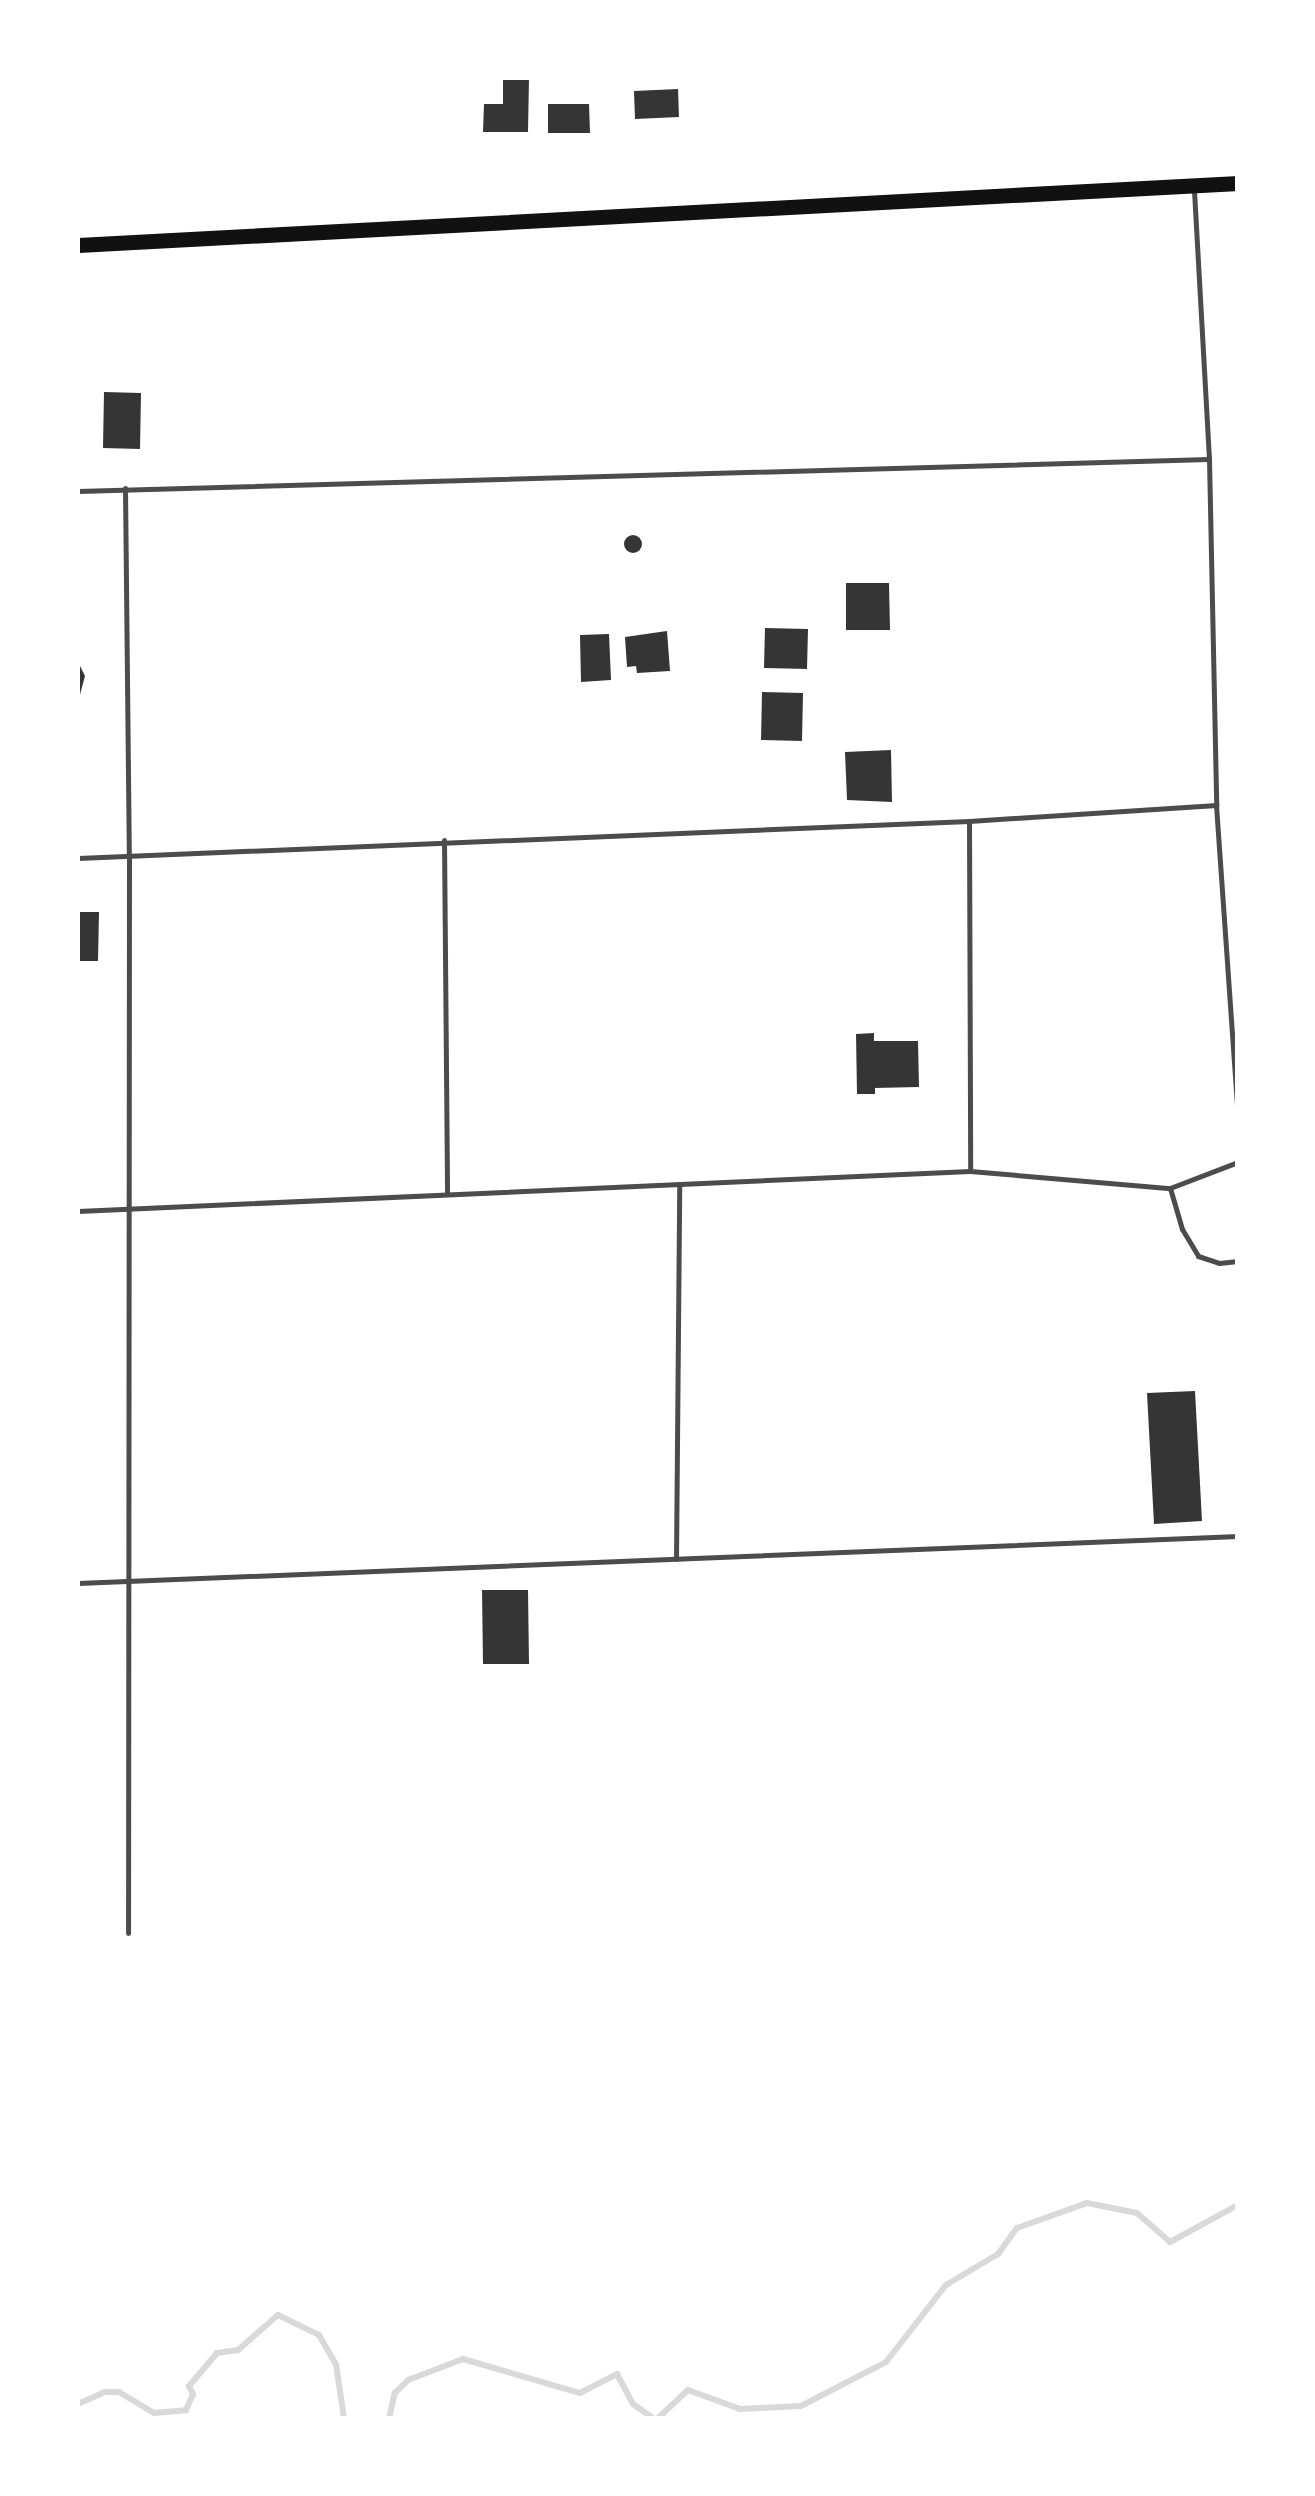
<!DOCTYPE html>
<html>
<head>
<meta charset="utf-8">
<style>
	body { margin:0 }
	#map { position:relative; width:1315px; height:2496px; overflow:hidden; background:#fff; font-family:"Exo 2",sans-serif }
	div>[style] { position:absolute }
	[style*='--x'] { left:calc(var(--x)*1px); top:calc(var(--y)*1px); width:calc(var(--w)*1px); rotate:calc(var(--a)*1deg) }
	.stream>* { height:6px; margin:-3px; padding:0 3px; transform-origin:3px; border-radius:3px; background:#d9d9d9 }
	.building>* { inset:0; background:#353535 }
	.round { border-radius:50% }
	.service>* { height:5px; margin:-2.5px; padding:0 2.5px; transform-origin:2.5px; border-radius:2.5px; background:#4c4c4c }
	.secondary>* { height:15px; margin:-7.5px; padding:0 7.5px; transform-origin:7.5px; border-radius:7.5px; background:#111 }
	span { translate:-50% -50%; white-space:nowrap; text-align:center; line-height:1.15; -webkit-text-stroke:9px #fff; paint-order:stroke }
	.frame { position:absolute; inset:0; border:80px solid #fff; pointer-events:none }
</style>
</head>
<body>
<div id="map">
	<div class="stream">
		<i style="--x:78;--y:2404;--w:30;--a:-24"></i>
		<i style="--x:105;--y:2392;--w:14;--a:0"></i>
		<i style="--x:119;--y:2392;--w:41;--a:31"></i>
		<i style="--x:154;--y:2413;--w:32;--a:-5"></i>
		<i style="--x:186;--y:2410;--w:17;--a:-66"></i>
		<i style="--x:193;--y:2394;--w:9;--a:-117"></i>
		<i style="--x:189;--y:2386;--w:43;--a:-49.7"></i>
		<i style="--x:217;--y:2353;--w:21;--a:-8"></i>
		<i style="--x:238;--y:2350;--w:53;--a:-41.2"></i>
		<i style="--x:278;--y:2315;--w:46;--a:26"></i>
		<i style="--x:319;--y:2335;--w:34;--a:60"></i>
		<i style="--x:336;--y:2364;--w:55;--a:81.6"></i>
		<i style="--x:389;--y:2418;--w:26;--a:-77"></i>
		<i style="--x:395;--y:2393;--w:18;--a:-45"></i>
		<i style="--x:408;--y:2380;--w:59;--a:-20.9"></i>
		<i style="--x:463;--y:2359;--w:122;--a:16.2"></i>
		<i style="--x:580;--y:2393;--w:42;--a:-27.2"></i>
		<i style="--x:617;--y:2374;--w:34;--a:62"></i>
		<i style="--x:633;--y:2404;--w:24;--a:35"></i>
		<i style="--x:658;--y:2418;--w:41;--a:-43"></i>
		<i style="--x:688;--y:2390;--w:55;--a:20.1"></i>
		<i style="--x:740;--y:2409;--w:61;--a:-2.8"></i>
		<i style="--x:801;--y:2406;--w:96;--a:-27.4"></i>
		<i style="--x:886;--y:2362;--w:98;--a:-52.1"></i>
		<i style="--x:946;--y:2285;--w:61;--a:-30.8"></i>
		<i style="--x:998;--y:2254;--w:32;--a:-54"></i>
		<i style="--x:1017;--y:2228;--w:74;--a:-19.7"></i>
		<i style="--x:1087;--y:2203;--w:51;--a:11.3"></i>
		<i style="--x:1137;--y:2213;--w:44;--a:41.3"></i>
		<i style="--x:1170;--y:2242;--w:77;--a:-28.6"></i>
	</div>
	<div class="building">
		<i style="clip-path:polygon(503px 78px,529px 78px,528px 132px,483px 132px,484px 104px,503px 104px)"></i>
		<i style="clip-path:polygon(678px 89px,679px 117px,635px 119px,634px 91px)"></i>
		<i style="clip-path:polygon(548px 104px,589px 104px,590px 133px,548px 133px)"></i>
		<i style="clip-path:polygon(104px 392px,141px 393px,140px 449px,103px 448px)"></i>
		<i class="round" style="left:624px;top:535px;width:18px;height:18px"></i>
		<i style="clip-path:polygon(846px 583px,889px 583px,890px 630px,846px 630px)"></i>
		<i style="clip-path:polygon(765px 628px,808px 629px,807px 669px,764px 668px)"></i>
		<i style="clip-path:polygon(667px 631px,670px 671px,637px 673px,636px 666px,627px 667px,625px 637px)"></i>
		<i style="clip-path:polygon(609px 634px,611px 680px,581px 682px,580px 635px)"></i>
		<i style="clip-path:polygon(78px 662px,85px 676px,78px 702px)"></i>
		<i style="clip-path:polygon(762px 692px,803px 693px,802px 741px,761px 740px)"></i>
		<i style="clip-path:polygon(891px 750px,892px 802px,847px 800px,845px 752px)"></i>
		<i style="clip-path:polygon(78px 912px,99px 912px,98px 961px,78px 961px)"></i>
		<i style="clip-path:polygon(874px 1033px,874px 1041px,918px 1041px,919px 1087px,875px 1088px,875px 1094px,857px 1094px,856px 1034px)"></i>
		<i style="clip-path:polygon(1195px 1391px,1202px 1521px,1154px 1524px,1147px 1393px)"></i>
		<i style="clip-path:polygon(482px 1590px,528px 1590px,529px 1664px,483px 1664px)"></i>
	</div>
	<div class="service">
		<i style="--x:1209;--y:459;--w:346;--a:88.8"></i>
		<i style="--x:1216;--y:805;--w:317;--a:86"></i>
		<i style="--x:125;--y:488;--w:368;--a:89.4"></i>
		<i style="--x:129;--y:856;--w:1077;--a:90.05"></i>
		<i style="--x:78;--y:491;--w:1131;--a:-1.62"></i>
		<i style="--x:1209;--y:459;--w:270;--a:-93.2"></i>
		<i style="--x:969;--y:821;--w:350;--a:89.8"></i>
		<i style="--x:444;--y:840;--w:354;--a:89.5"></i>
		<i style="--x:78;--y:858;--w:892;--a:-2.38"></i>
		<i style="--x:969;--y:821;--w:248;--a:-3.7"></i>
		<i style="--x:1170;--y:1188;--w:73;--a:-20.9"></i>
		<i style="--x:78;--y:1211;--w:893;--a:-2.57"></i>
		<i style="--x:970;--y:1171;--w:201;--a:4.9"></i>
		<i style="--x:1170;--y:1188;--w:43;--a:73.7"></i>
		<i style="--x:1182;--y:1229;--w:31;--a:59"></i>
		<i style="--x:1198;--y:1256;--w:22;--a:18"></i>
		<i style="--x:1219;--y:1263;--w:19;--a:-6"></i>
		<i style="--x:676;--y:1559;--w:375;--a:-89.5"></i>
		<i style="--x:78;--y:1583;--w:1161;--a:-2.32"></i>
	</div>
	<div class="secondary">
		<i style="--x:78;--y:245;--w:1162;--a:-3.06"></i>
	</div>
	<div class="frame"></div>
</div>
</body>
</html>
